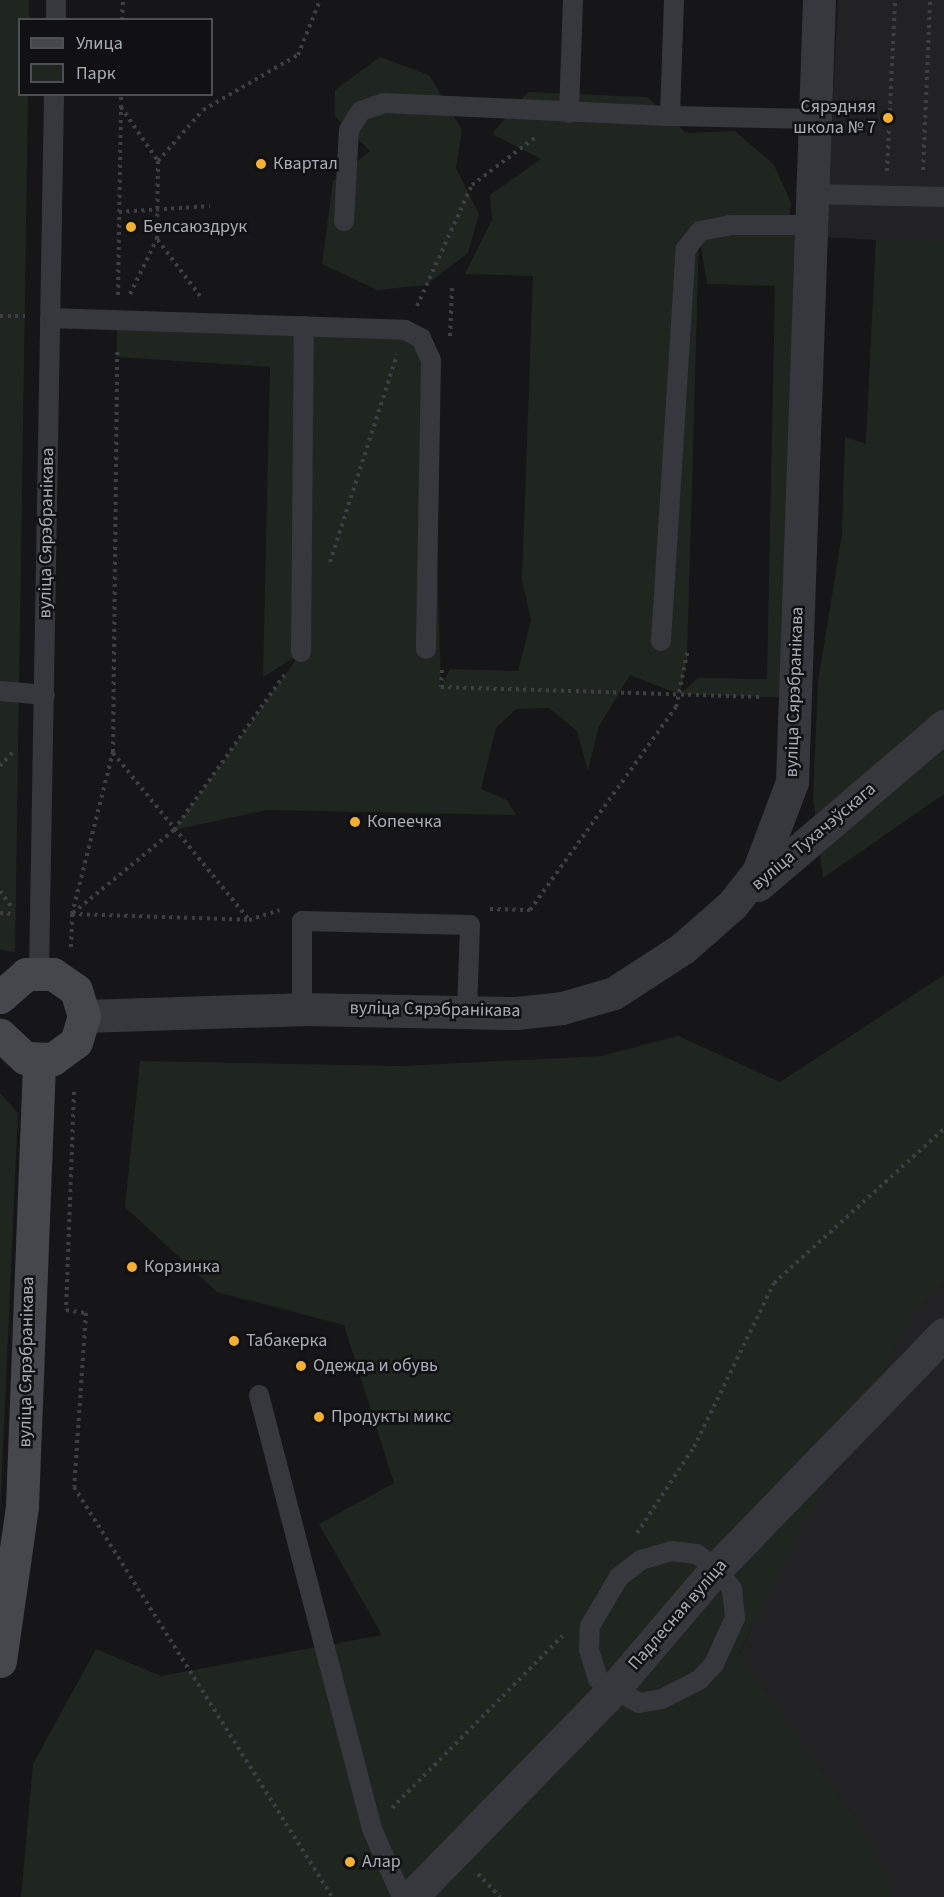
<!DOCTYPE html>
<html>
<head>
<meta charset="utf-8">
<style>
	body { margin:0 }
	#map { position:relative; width:944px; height:1897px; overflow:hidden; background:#161618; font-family:"Source Sans 3",sans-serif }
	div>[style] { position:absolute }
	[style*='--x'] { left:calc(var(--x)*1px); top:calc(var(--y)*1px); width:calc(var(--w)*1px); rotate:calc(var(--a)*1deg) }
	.built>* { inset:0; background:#222225 }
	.green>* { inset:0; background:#1e261f }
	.path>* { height:4px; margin-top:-2px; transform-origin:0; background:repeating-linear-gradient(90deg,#3d3f44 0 3px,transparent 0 7.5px) }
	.lane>* { height:20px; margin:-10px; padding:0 10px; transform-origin:10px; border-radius:10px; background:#37383d }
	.street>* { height:33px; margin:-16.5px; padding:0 16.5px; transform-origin:16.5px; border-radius:16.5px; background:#37383d }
	.secondary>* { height:33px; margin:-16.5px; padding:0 16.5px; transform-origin:16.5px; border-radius:16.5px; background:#45474d }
	.dots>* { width:16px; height:16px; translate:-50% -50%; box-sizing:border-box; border:3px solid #111113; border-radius:50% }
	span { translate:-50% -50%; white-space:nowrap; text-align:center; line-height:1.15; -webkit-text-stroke:5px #111113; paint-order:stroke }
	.poi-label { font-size:18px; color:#a8adb8 }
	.right { translate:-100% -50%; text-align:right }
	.left { translate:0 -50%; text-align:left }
	.street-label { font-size:18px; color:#a8adb8 }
	.legend { position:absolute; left:18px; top:18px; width:195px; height:78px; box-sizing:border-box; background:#111113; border:2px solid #4d4f55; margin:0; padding:8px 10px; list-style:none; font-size:18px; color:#a8adb8 }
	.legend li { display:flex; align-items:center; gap:12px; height:30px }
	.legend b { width:30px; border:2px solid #4d4f55 }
</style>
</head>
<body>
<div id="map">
	<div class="built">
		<i style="clip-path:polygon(838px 0,944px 0,944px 448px,866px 444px,876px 240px,826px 237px)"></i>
		<i style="clip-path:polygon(944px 1261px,944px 1897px,863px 1897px,739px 1654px,920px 1276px)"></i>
	</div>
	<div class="green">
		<i style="clip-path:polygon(0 0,29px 0,29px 19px,20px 20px,20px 94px,28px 95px,15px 952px,0 950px)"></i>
		<i style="clip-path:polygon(380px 57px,429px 75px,462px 130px,456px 168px,479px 214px,468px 253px,426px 285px,377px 290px,322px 264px,333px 181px,370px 151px,335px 116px,335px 90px)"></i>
		<i style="clip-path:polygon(evenodd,528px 92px,647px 97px,686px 133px,735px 131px,774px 165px,791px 203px,789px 225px,811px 218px,795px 698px,679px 694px,630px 675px,599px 726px,588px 771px,577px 731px,549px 708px,516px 709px,496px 728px,481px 789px,507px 800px,516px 815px,267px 810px,174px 830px,300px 654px,263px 677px,270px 367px,117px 357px,117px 319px,405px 330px,431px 360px,441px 686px,450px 669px,518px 671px,531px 620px,522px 580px,533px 276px,465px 274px,492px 220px,490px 195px,541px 159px,492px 134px,528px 92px,699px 236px,707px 284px,775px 286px,767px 679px,698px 678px,680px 694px,687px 659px,699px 236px)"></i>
		<i style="clip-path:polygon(876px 240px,944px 241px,944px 794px,823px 878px,813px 798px,818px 682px,842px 534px,845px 437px,866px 444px)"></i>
		<i style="clip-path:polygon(944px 975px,944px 1280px,913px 1313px,739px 1653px,870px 1840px,893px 1897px,21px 1897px,33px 1764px,96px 1649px,161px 1676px,382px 1635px,319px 1524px,394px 1483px,344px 1325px,217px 1292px,125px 1207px,140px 1061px,402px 1066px,601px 1056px,678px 1036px,780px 1082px)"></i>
		<i style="clip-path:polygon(0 1093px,18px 1113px,0 1515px)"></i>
	</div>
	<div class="path">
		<i style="--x:122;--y:20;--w:20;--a:-87"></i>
		<i style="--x:121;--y:107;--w:65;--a:55.6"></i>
		<i style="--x:923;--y:170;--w:170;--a:-87.6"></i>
		<i style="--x:887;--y:171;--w:171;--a:-87.3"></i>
		<i style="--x:119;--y:212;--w:91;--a:-3.8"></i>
		<i style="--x:130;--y:294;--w:61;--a:-63.9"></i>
		<i style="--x:118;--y:295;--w:201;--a:-89.1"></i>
		<i style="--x:200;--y:296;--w:71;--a:-127"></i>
		<i style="--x:157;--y:239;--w:78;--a:-89.3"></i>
		<i style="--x:158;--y:161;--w:68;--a:-48.6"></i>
		<i style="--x:203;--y:110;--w:110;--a:-30.1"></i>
		<i style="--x:298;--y:55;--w:59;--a:-68.2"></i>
		<i style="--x:417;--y:306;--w:133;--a:-65.6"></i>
		<i style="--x:472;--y:185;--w:81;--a:-37"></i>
		<i style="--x:0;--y:316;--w:25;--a:0"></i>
		<i style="--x:450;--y:336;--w:48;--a:-87.6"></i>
		<i style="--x:330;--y:562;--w:218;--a:-72.1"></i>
		<i style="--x:442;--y:670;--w:17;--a:93"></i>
		<i style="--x:441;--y:687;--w:320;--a:1.8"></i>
		<i style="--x:113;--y:753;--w:215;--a:50.8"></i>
		<i style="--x:0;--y:766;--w:22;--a:-47"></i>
		<i style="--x:0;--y:891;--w:22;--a:54"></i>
		<i style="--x:490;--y:909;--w:40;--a:1.4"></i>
		<i style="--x:530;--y:910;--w:250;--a:-54.3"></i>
		<i style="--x:676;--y:707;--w:59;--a:-78.3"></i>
		<i style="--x:0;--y:913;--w:14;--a:4"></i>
		<i style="--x:73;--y:913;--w:131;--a:-39.4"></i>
		<i style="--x:174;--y:830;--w:195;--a:-54.6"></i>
		<i style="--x:72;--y:914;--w:177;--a:1.9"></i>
		<i style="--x:249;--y:920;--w:32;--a:-18"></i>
		<i style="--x:71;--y:947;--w:33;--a:-88"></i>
		<i style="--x:72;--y:914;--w:167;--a:-75.8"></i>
		<i style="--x:113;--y:752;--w:405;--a:-89.4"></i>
		<i style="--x:74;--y:1092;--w:218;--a:92.1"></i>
		<i style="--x:66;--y:1310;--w:20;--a:9"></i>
		<i style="--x:86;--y:1313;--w:174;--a:93.9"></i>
		<i style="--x:74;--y:1487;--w:484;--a:57.8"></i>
		<i style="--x:637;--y:1533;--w:103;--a:-56.5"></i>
		<i style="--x:694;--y:1447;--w:182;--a:-64"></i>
		<i style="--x:774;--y:1283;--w:229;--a:-42.2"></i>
		<i style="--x:392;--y:1808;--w:242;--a:-45.3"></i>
		<i style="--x:478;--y:1874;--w:32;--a:46"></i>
	</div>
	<div class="lane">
		<i style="--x:674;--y:0;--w:116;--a:92"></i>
		<i style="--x:670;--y:116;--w:145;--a:1.2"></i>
		<i style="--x:56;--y:20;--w:20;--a:-90"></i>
		<i style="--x:569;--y:113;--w:113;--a:-88"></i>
		<i style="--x:812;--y:194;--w:132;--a:1.3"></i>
		<i style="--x:344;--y:221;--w:91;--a:-86.9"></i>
		<i style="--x:349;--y:130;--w:22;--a:-58"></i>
		<i style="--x:361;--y:111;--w:24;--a:-19"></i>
		<i style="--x:384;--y:103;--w:286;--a:2.6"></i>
		<i style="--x:50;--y:318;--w:355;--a:1.9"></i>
		<i style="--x:405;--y:330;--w:18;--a:27"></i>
		<i style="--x:421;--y:338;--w:24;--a:66"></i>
		<i style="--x:431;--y:360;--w:289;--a:91"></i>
		<i style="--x:661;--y:641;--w:393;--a:-86.4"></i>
		<i style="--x:686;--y:249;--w:23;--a:-52"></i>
		<i style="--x:700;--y:231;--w:31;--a:-11"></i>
		<i style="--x:730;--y:225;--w:81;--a:0"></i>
		<i style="--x:301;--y:652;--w:326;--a:-89.5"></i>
		<i style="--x:0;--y:691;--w:45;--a:5.1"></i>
		<i style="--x:39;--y:972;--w:878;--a:-89.02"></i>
		<i style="--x:302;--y:1009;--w:88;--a:-90"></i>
		<i style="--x:302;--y:921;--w:168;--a:1.4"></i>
		<i style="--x:470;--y:925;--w:87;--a:92"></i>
		<i style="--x:259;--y:1395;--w:448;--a:75.4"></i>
		<i style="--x:372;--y:1829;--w:74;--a:66.2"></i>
		<i style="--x:672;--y:1551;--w:25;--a:7"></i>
		<i style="--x:697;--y:1554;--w:24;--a:38"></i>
		<i style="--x:716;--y:1569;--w:26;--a:51"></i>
		<i style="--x:732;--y:1589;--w:29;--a:84"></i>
		<i style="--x:735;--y:1618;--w:51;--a:114.5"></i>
		<i style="--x:714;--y:1664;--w:22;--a:133"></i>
		<i style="--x:699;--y:1680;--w:42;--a:152.8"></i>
		<i style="--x:662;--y:1699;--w:23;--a:170"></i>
		<i style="--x:639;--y:1703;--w:48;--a:-149.7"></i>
		<i style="--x:598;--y:1679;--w:31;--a:-107"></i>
		<i style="--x:589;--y:1649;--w:23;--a:-88"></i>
		<i style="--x:590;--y:1626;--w:57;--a:-59.4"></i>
		<i style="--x:619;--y:1577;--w:28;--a:-38"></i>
		<i style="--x:641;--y:1560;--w:32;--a:-16"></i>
	</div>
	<div class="street">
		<i style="--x:758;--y:885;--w:245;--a:-40.5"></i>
		<i style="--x:84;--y:1016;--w:218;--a:-1.8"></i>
		<i style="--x:302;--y:1009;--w:214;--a:1.1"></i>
		<i style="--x:516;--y:1013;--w:46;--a:-6.2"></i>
		<i style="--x:562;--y:1008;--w:54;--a:-16.1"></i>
		<i style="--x:614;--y:993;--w:82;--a:-33.1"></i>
		<i style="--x:683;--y:948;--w:65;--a:-41.3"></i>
		<i style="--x:732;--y:905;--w:42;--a:-51.8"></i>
		<i style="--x:758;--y:872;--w:96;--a:-69.3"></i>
		<i style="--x:792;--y:782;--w:782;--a:-88.02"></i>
		<i style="--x:411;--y:1897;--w:288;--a:-45.7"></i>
		<i style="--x:612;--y:1691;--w:160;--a:-49.6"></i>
		<i style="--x:716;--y:1569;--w:327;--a:-45.9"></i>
	</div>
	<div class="secondary">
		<i style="--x:0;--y:997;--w:35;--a:-41"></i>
		<i style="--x:26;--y:974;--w:27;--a:0"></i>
		<i style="--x:53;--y:974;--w:28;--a:35"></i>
		<i style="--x:76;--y:990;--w:27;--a:73"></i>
		<i style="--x:84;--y:1016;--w:27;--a:107"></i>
		<i style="--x:76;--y:1042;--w:29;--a:144"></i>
		<i style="--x:53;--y:1059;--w:28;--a:-178"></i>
		<i style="--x:25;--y:1058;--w:34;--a:-137"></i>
		<i style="--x:0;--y:1661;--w:157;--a:-81.9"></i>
		<i style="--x:22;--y:1506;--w:446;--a:-87.8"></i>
	</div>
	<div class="dots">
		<i style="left:888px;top:118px;background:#f2b134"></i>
		<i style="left:261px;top:164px;background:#f2b134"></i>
		<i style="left:131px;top:227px;background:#f2b134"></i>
		<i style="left:355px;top:822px;background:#f2b134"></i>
		<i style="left:132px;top:1267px;background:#f2b134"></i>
		<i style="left:234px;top:1341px;background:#f2b134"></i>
		<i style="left:301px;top:1366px;background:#f2b134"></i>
		<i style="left:319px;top:1417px;background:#f2b134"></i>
		<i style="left:350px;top:1862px;background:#f2b134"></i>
	</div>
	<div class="poi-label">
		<span class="right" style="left:876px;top:118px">Сярэдняя<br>школа № 7</span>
		<span class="left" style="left:273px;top:164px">Квартал</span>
		<span class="left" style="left:143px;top:227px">Белсаюздрук</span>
		<span class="left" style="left:367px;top:822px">Копеечка</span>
		<span class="left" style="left:144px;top:1267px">Корзинка</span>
		<span class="left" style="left:246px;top:1341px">Табакерка</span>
		<span class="left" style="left:313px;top:1366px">Одежда и обувь</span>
		<span class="left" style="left:331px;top:1417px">Продукты микс</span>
		<span class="left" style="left:362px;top:1862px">Алар</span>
	</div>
	<div class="street-label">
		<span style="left:47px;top:533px;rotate:-89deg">вуліца Сярэбранікава</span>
		<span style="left:795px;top:692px;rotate:-88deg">вуліца Сярэбранікава</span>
		<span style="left:814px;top:837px;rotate:-40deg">вуліца Тухачэўскага</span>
		<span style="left:435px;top:1010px;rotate:1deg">вуліца Сярэбранікава</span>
		<span style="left:27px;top:1362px;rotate:-89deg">вуліца Сярэбранікава</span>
		<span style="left:678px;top:1615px;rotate:-49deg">Падлесная вуліца</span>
	</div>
	<ul class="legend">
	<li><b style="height:8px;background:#45474d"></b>Улица</li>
	<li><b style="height:16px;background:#1e261f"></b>Парк</li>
	</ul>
</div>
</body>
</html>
